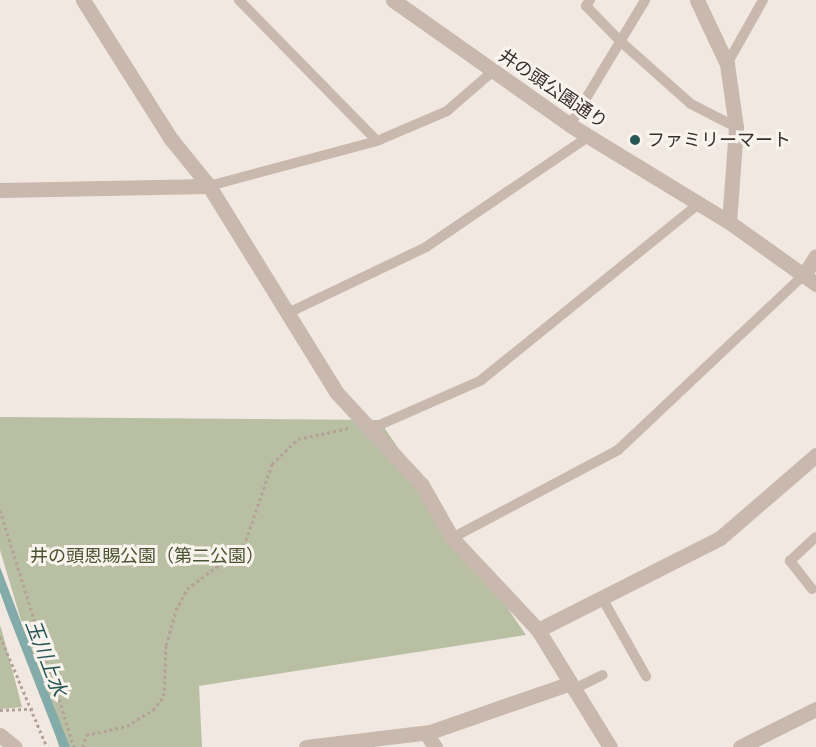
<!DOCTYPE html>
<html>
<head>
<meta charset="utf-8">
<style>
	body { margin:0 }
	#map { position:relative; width:816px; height:747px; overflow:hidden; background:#f1e8e1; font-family:Helvetica,"Noto Sans JP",sans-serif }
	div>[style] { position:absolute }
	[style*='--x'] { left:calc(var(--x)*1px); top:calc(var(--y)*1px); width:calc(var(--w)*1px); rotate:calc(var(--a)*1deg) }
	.green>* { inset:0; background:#b8bfa2 }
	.water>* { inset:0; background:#83aba9 }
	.path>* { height:3px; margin-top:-1.5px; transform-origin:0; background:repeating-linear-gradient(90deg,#b4a298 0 3px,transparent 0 6px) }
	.lane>* { height:10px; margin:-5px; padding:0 5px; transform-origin:5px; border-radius:5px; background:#c8b8ae }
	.street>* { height:15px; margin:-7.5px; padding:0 7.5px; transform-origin:7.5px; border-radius:7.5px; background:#c8b8ae }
	.dots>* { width:16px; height:16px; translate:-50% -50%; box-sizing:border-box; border:3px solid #f9f3ed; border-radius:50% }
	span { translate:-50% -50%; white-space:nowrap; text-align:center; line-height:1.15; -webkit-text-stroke:6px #f9f3ed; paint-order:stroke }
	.street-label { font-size:18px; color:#382e2b }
	.poi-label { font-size:18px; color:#382e2b }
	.left { translate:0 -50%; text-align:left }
	.park-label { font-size:18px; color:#4a5432 }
	.water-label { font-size:20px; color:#255554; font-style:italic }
</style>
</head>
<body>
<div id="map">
	<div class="green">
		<i style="clip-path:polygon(0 417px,379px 420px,526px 635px,199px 686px,202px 747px,59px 747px,0 550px)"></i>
		<i style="clip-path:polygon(0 625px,3px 635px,22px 707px,0 709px)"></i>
	</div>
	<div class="water">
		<i style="clip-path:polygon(0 567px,37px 664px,70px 747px,60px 747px,8px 614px,0 592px)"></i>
	</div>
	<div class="path">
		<i style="--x:0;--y:510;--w:248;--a:72.7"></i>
		<i style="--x:0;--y:636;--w:121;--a:67.1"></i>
		<i style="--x:0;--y:710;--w:33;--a:-2"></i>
		<i style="--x:83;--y:747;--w:12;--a:-76"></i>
		<i style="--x:86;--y:735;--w:42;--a:-12.4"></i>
		<i style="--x:127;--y:726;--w:31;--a:-32"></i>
		<i style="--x:153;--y:710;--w:18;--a:-52"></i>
		<i style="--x:164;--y:696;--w:51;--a:-87.8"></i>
		<i style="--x:166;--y:645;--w:36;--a:-74"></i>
		<i style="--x:176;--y:610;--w:24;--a:-62"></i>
		<i style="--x:187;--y:589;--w:71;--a:-37"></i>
		<i style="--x:244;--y:546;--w:87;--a:-71.1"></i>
		<i style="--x:272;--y:464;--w:36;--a:-44"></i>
		<i style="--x:298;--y:439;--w:52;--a:-12.2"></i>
	</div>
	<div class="lane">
		<i style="--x:239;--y:0;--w:197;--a:45.6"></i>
		<i style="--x:590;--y:0;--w:7;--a:124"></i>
		<i style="--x:586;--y:6;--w:49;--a:45.8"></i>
		<i style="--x:620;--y:41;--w:95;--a:41.6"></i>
		<i style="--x:691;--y:104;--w:51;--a:27.1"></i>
		<i style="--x:727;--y:64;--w:73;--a:-60.6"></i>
		<i style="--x:570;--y:125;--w:146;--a:-59"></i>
		<i style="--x:209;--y:186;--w:174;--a:-15"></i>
		<i style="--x:377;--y:141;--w:76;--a:-23.2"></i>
		<i style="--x:447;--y:111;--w:60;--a:-40.9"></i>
		<i style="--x:290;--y:312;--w:151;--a:-25.5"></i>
		<i style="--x:426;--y:247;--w:196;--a:-34.2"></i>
		<i style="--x:364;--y:425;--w:11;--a:10"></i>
		<i style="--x:375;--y:427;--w:115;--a:-23.7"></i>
		<i style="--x:480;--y:381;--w:279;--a:-39"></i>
		<i style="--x:452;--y:538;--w:188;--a:-27.9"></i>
		<i style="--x:618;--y:450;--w:255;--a:-43.3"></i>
		<i style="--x:812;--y:589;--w:36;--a:-128"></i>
		<i style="--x:790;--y:561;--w:35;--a:-43"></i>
		<i style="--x:602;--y:598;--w:90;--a:60.6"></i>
		<i style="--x:572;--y:690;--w:34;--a:-26"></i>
	</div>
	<div class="street">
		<i style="--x:83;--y:0;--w:165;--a:57.7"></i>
		<i style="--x:171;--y:139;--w:60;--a:51"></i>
		<i style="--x:209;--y:186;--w:243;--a:58.3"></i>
		<i style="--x:337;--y:393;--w:125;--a:47.3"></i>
		<i style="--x:422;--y:485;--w:61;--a:60.5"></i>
		<i style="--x:452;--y:538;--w:126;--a:46.9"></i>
		<i style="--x:538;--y:630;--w:137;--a:58.4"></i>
		<i style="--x:393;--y:0;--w:217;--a:35.2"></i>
		<i style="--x:570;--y:125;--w:186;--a:31.4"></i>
		<i style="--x:729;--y:222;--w:107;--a:35.5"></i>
		<i style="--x:697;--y:0;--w:71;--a:64.9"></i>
		<i style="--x:727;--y:64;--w:64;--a:81.9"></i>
		<i style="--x:736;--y:127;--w:95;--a:94.2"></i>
		<i style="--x:0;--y:190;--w:209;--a:-1.1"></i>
		<i style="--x:804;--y:275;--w:22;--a:-58"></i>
		<i style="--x:538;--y:630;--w:204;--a:-26.8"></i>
		<i style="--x:720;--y:538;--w:127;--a:-40.8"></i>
		<i style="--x:426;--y:733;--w:17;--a:57"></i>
		<i style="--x:0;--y:735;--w:19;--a:39"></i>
		<i style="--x:306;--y:747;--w:125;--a:-6.9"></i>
		<i style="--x:430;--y:732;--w:146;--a:-19.2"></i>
		<i style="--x:740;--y:747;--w:85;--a:-26.6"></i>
	</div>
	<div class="dots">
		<i style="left:635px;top:140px;background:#255554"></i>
	</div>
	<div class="street-label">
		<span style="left:553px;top:89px;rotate:34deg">井の頭公園通り</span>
	</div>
	<div class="poi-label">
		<span class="left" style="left:647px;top:140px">ファミリーマート</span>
	</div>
	<div class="park-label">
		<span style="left:147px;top:556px">井の頭恩賜公園（第二公園）</span>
	</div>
	<div class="water-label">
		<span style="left:46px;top:658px;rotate:69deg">玉川上水</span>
	</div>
</div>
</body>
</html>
